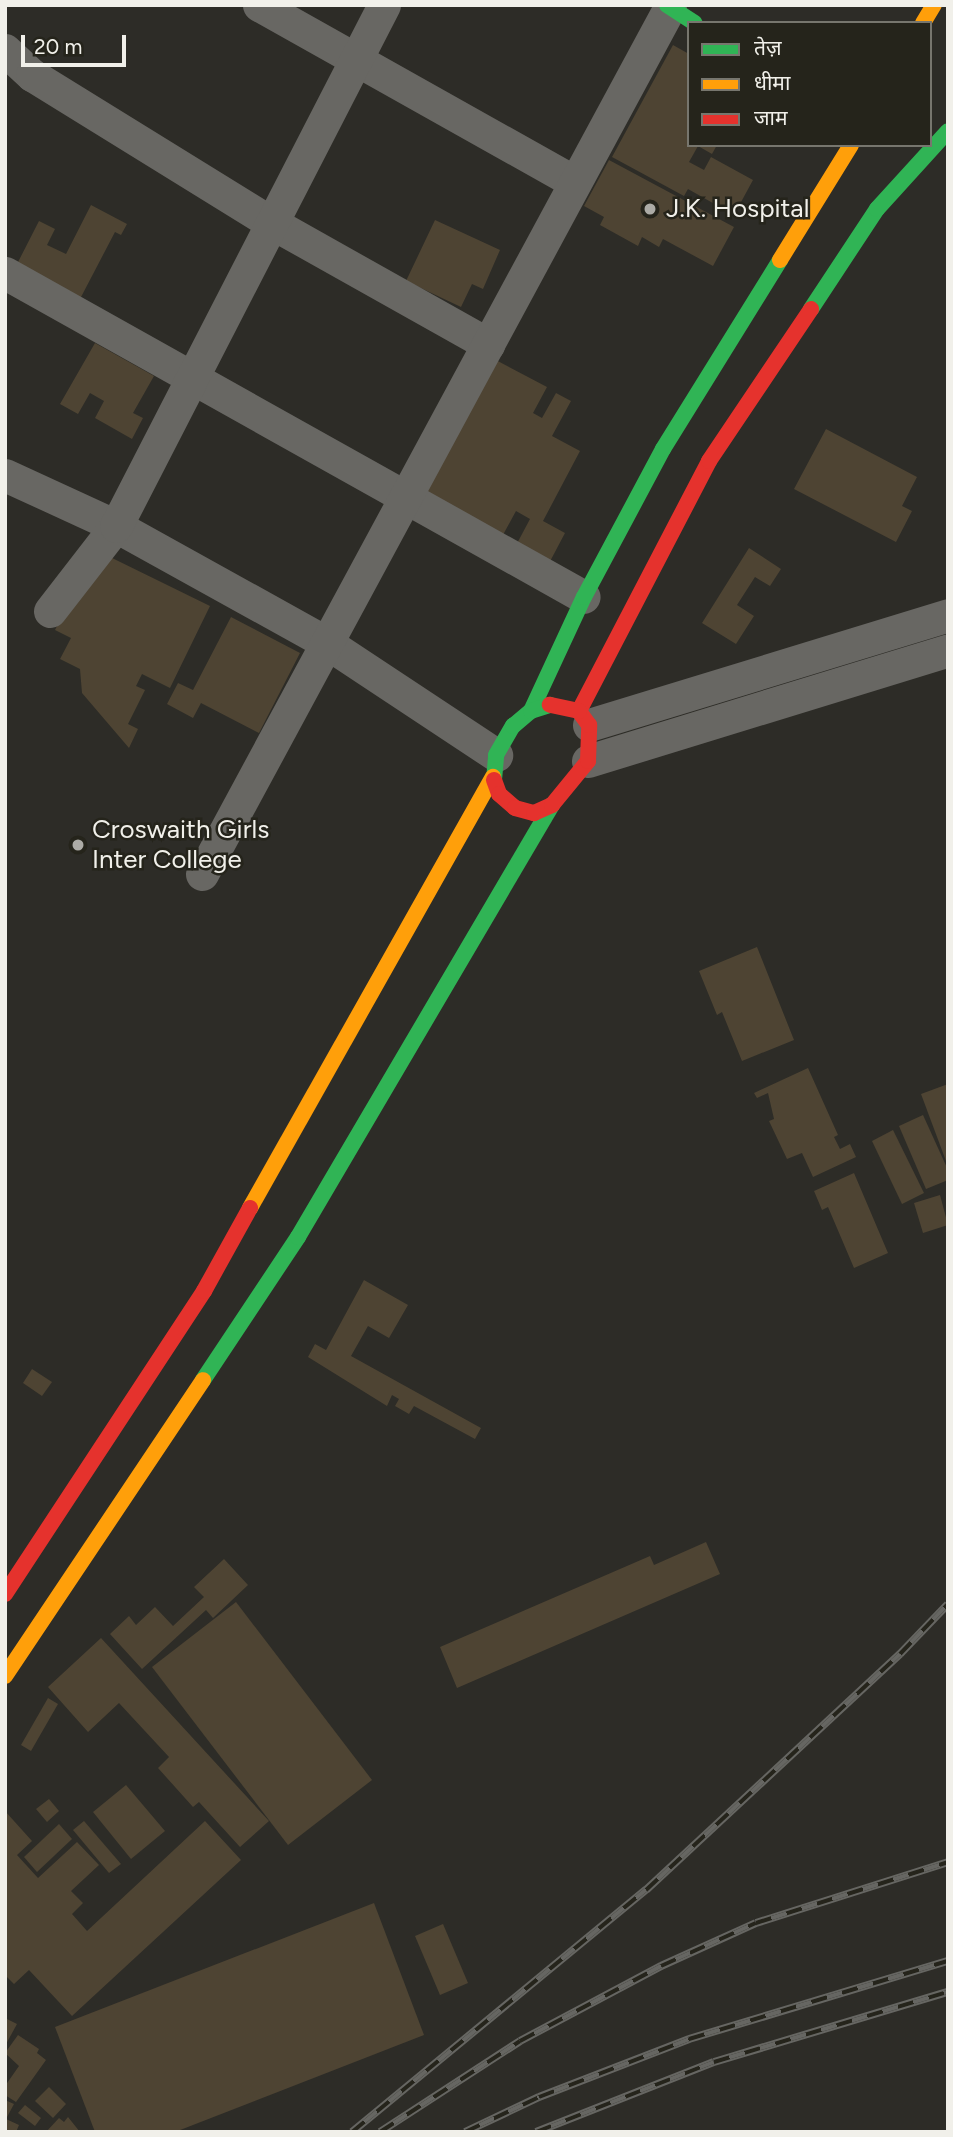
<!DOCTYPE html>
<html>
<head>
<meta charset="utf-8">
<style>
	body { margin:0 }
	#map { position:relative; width:953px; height:2137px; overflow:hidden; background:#2d2c27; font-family:Figtree,"Noto Sans Devanagari",sans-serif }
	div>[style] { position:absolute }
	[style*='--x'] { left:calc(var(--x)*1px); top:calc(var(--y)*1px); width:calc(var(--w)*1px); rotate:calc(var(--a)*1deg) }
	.building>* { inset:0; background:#4e4433 }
	.street>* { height:33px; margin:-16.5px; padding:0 16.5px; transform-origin:16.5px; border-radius:16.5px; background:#686763 }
	.fast>* { height:16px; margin:-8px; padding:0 8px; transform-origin:8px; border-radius:8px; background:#30b455 }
	.slow>* { height:16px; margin:-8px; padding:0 8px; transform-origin:8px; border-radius:8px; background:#ff9f0a }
	.jam>* { height:16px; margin:-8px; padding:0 8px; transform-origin:8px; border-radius:8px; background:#e5322d }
	.rail>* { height:8px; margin-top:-4px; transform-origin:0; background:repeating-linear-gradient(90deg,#25241b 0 16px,#666662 0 32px); box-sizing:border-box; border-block:2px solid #666662 }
	.dots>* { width:19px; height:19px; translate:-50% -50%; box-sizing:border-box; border:4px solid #25241b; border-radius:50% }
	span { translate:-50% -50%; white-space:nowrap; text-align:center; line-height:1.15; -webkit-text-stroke:5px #25241b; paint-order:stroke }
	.poi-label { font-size:26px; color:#f1f0ea }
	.left { translate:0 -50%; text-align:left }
	.frame { position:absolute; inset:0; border:7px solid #f1f0ea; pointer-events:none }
	.legend { position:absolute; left:687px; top:21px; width:245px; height:126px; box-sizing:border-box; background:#25241b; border:2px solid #77766e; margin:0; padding:9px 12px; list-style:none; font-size:21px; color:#f1f0ea }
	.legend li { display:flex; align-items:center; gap:14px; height:35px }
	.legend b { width:35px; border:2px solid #77766e }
	.scale { position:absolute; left:21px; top:35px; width:105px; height:32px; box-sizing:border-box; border:4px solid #f1f0ea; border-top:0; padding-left:9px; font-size:21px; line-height:24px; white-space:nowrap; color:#f1f0ea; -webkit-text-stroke:5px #25241b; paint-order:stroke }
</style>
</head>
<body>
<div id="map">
	<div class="building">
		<i style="clip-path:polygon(673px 45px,689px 54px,689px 145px,717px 145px,712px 154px,698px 146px,689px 162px,704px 170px,711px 157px,753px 180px,734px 215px,688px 189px,684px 196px,612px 157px)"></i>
		<i style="clip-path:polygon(609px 160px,734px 227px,713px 266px,663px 239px,659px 247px,642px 237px,638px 246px,600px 225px,604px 217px,584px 206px)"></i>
		<i style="clip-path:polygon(91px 205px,127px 224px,121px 235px,115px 232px,80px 299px,16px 266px,39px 221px,55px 229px,47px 245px,66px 254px)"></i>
		<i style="clip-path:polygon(435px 220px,500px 250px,483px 289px,472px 284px,461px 307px,406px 281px)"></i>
		<i style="clip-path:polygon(95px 343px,154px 376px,133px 413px,143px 418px,132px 439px,95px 418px,104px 401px,90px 393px,78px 414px,60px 404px)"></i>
		<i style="clip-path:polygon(494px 359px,547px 387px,533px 413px,542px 418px,556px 393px,571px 401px,552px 436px,580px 451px,543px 521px,565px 533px,546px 569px,513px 551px,530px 519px,516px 511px,498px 544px,419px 498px)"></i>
		<i style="clip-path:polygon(826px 429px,917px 477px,902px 506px,912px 511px,896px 542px,794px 489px)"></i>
		<i style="clip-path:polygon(749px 548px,781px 569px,770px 586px,755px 577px,737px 605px,754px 616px,736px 644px,702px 623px)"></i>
		<i style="clip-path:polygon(108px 556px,210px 606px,170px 688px,142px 674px,136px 686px,145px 690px,128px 724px,138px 729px,129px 748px,82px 693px,80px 669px,60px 659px,71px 638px,55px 630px,85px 569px)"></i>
		<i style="clip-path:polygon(231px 617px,300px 653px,259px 733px,201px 703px,193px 718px,167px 704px,178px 683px,193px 690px)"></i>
		<i style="clip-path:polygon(757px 947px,794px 1040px,742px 1061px,722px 1012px,717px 1015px,699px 971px)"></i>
		<i style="clip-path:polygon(808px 1068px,838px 1135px,834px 1137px,840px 1149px,850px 1144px,856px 1157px,813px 1177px,802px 1153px,787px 1159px,769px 1121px,774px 1119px,768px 1093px,757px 1098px,754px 1093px)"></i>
		<i style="clip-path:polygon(948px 1084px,948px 1160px,946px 1161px,921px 1094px)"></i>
		<i style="clip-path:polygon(923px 1115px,948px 1170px,948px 1180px,926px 1189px,899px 1126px)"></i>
		<i style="clip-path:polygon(893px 1130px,924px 1193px,902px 1204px,872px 1141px)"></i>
		<i style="clip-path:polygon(854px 1173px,888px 1253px,854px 1268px,828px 1207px,822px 1210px,814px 1191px)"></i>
		<i style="clip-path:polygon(940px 1195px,948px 1225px,923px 1233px,914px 1203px)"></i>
		<i style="clip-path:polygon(364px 1280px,408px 1305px,389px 1338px,368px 1326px,351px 1356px,481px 1428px,475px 1439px,414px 1406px,409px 1414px,395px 1406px,399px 1399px,392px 1395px,387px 1406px,308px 1357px,315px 1344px,326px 1350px)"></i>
		<i style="clip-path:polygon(32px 1369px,52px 1382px,42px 1396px,23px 1383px)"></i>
		<i style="clip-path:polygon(706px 1542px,720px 1574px,457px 1688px,440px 1647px,650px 1556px,654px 1565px)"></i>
		<i style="clip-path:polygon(224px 1559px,248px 1585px,213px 1618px,206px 1610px,142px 1669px,110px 1634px,129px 1616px,136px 1625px,155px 1607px,173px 1626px,204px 1597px,194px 1587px)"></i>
		<i style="clip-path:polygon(236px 1602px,372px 1780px,288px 1845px,152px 1667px)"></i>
		<i style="clip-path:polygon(101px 1638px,269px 1821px,240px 1847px,199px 1802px,193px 1807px,158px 1768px,169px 1757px,119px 1703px,88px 1732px,48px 1687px)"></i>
		<i style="clip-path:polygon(48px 1698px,58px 1704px,31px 1751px,21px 1745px)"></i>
		<i style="clip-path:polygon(126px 1785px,165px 1831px,131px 1859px,93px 1812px)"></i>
		<i style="clip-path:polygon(49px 1799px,59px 1811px,47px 1822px,36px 1809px)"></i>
		<i style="clip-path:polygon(5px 1811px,32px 1841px,17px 1855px,38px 1878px,77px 1842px,99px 1865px,71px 1891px,83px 1903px,72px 1914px,87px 1931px,205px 1821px,241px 1860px,72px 2016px,29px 1970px,14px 1984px,5px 1975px)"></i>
		<i style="clip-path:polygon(84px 1821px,121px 1864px,109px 1873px,73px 1830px)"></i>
		<i style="clip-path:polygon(59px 1824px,72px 1839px,37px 1872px,24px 1857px)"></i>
		<i style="clip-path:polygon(374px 1903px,424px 2035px,175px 2132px,95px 2132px,55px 2027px)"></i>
		<i style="clip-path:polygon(443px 1924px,468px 1983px,440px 1995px,415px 1936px)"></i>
		<i style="clip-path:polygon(5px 2018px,17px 2024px,5px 2046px)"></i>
		<i style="clip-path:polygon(18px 2035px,39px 2049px,37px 2053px,46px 2060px,16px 2102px,5px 2095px,5px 2086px,19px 2066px,5px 2053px)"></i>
		<i style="clip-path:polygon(49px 2087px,66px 2104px,53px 2118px,35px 2101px)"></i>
		<i style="clip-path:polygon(5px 2100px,14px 2104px,6px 2119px,19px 2125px,16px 2132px,5px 2132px)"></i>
		<i style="clip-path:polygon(25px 2105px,41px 2118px,35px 2126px,18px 2113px)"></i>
		<i style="clip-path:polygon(68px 2117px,80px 2132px,46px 2132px,59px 2118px,64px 2122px)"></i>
	</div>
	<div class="street">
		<i style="--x:259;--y:5;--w:362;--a:29.3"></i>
		<i style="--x:5;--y:50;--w:37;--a:43"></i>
		<i style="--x:32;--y:75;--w:282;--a:31.7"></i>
		<i style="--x:272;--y:223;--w:248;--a:29.3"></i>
		<i style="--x:5;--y:273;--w:663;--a:29.23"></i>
		<i style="--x:5;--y:475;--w:122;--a:24.7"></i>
		<i style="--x:116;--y:526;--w:241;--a:29"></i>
		<i style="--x:327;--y:643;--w:203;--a:33.5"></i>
		<i style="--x:50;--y:611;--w:108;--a:-52.2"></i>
		<i style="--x:116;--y:526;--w:586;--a:-62.78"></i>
		<i style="--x:589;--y:725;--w:375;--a:-17"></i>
		<i style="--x:588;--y:761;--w:377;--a:-17.1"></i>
		<i style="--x:202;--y:874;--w:985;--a:-61.64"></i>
	</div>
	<div class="fast">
		<i style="--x:667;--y:5;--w:33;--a:33"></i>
		<i style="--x:811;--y:309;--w:120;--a:-56.6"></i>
		<i style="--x:877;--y:209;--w:105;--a:-47.7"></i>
		<i style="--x:531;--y:711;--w:126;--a:-65.1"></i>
		<i style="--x:584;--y:597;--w:168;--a:-61.9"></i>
		<i style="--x:663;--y:449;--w:222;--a:-58.2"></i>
		<i style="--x:494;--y:780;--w:25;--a:-85"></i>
		<i style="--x:496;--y:755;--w:34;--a:-60"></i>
		<i style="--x:513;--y:726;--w:23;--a:-40"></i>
		<i style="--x:531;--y:711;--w:20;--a:-18"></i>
		<i style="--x:203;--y:1380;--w:172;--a:-56.4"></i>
		<i style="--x:298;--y:1237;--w:501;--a:-59.55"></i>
	</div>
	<div class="slow">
		<i style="--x:923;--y:23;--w:21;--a:-59"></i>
		<i style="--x:780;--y:260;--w:135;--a:-58.3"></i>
		<i style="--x:250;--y:1208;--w:495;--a:-60.6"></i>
		<i style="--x:5;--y:1676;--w:356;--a:-56.2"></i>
	</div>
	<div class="jam">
		<i style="--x:579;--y:711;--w:282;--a:-62.5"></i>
		<i style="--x:709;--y:461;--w:183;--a:-56.1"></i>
		<i style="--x:494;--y:780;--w:15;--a:70"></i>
		<i style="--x:499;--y:794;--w:21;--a:41"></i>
		<i style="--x:515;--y:808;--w:20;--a:15"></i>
		<i style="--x:534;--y:813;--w:20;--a:-24"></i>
		<i style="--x:552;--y:805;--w:57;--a:-50.7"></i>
		<i style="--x:588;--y:761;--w:36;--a:-88"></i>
		<i style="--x:589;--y:725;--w:17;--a:-126"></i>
		<i style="--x:579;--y:711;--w:30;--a:-168"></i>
		<i style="--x:5;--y:1594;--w:363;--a:-56.7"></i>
		<i style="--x:204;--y:1291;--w:95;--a:-61"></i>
	</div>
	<div class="rail">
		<i style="--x:352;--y:2132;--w:381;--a:-39.5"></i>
		<i style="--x:646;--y:1890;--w:347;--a:-42.9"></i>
		<i style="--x:900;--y:1654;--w:69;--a:-46.2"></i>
		<i style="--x:380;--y:2132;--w:167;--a:-33"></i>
		<i style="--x:520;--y:2041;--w:160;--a:-28"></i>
		<i style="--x:661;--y:1966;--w:104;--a:-24.4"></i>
		<i style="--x:756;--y:1923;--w:201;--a:-17.6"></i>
		<i style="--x:465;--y:2132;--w:82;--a:-25.3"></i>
		<i style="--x:539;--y:2097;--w:161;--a:-21.1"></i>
		<i style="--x:689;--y:2039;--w:270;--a:-16.8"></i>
		<i style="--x:536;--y:2132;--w:191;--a:-21.5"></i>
		<i style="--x:714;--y:2062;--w:244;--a:-16.7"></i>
	</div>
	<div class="dots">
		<i style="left:650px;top:209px;background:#acaba6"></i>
		<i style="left:78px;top:845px;background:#acaba6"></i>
	</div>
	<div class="poi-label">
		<span class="left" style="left:666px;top:209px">J.K. Hospital</span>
		<span class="left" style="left:92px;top:845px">Croswaith Girls<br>Inter College</span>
	</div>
	<div class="frame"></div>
	<ul class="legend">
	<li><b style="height:9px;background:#30b455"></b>तेज़</li>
	<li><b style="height:9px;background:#ff9f0a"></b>धीमा</li>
	<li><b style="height:9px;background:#e5322d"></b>जाम</li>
	</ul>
	<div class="scale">20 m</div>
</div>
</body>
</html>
